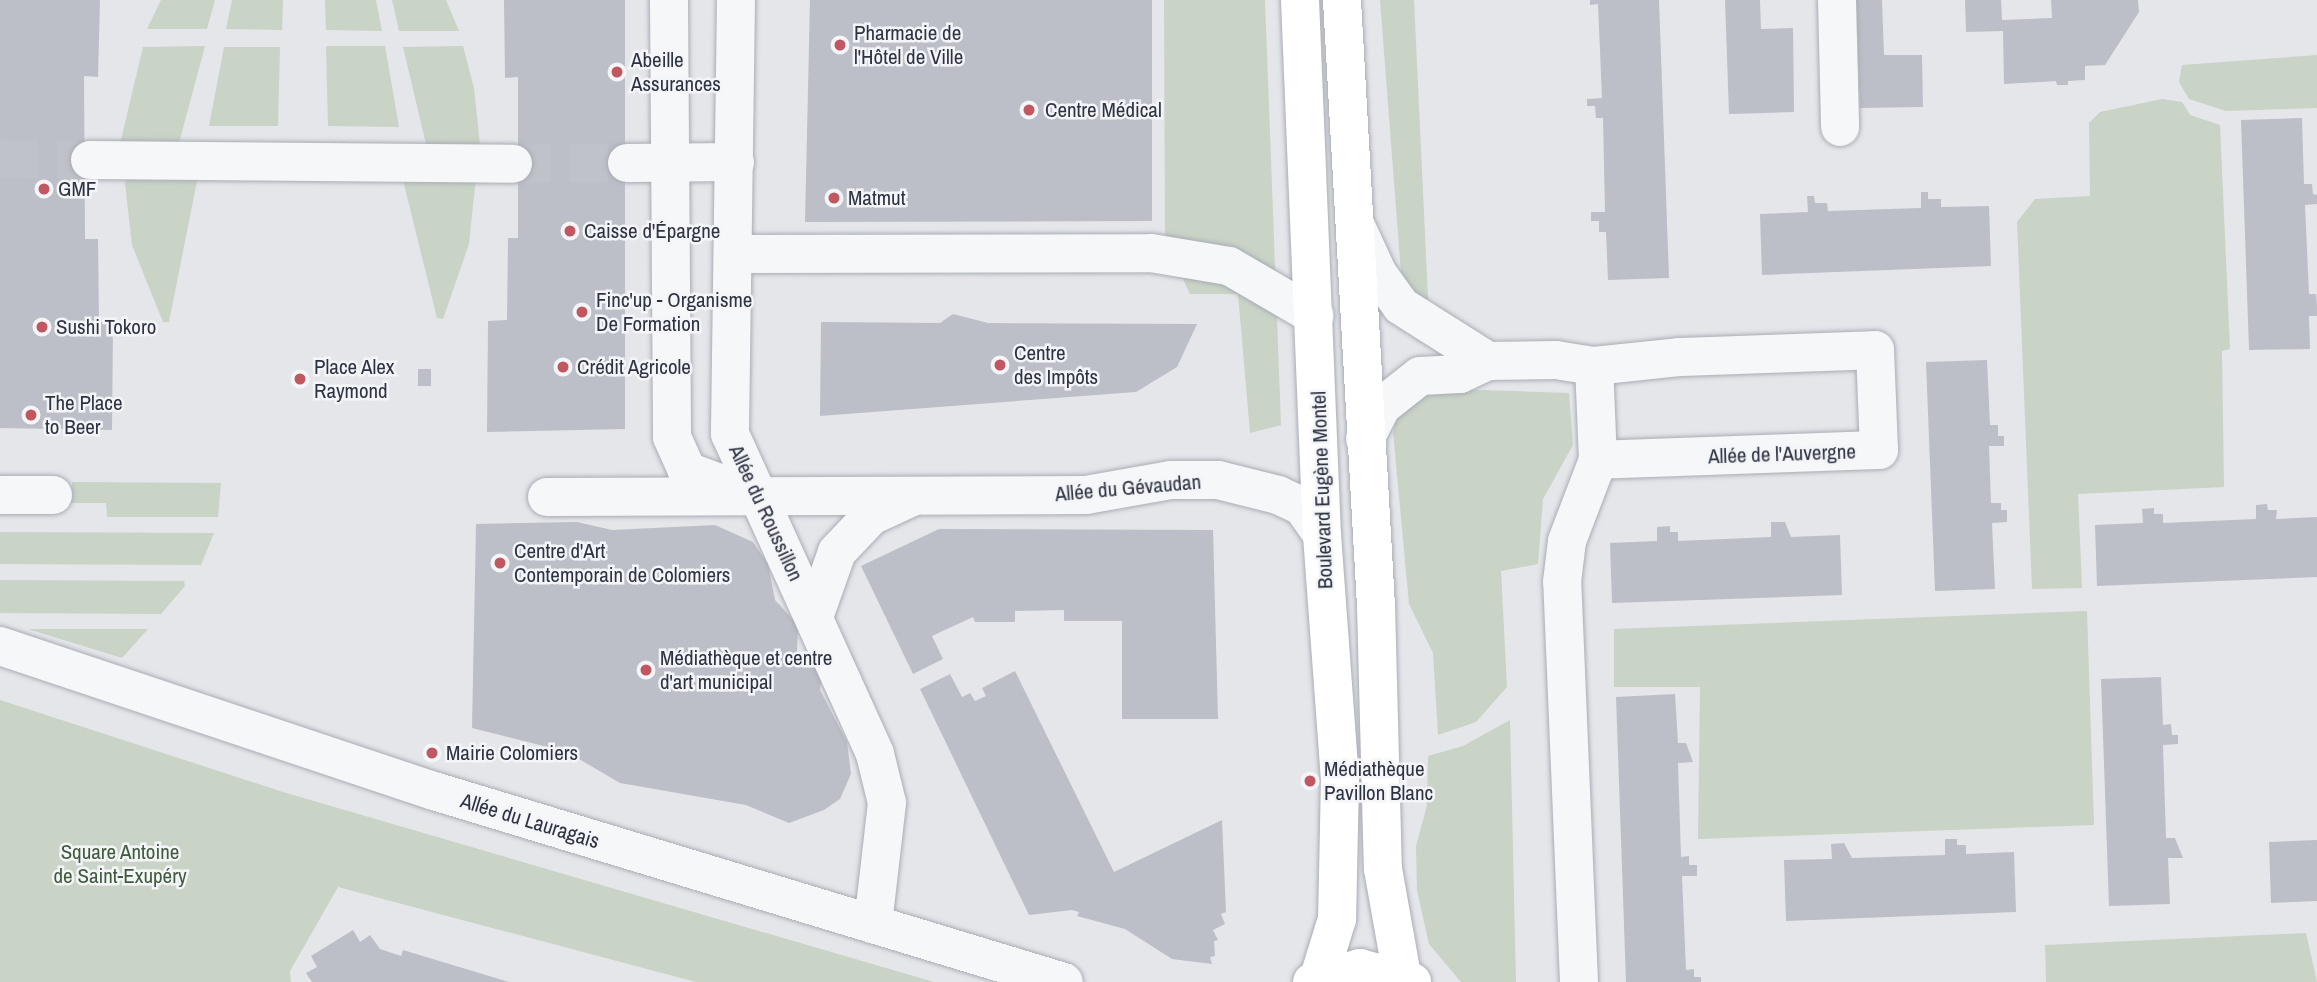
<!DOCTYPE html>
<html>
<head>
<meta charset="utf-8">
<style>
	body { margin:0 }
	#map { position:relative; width:2317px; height:982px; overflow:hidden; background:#e4e6ea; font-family:"Archivo Narrow",sans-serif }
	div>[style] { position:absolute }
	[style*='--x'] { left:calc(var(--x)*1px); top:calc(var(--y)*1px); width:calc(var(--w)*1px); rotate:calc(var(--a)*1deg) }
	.green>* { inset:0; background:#c9d3c6 }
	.building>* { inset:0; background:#bcbfc7 }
	.minor-tunnel>* { height:38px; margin-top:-19px; transform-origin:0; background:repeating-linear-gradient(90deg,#bfc2c8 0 38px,transparent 0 57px) }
	.roads { filter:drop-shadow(0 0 2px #a9adb4) drop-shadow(0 0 2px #a9adb4) }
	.minor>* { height:38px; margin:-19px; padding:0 19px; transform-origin:19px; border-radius:19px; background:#f6f7f9 }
	.major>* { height:38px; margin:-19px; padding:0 19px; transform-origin:19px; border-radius:19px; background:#fff }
	.dots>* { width:19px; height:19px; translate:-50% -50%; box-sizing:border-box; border:4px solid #f4f5f8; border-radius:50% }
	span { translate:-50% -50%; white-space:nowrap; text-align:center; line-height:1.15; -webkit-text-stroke:5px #f4f5f8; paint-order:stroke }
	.poi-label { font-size:21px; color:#2d3341 }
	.left { translate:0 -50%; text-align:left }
	.street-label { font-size:21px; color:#2d3341 }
	.park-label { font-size:21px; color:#405b3c }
</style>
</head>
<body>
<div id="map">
	<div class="green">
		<i style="clip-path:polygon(161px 0,215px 0,207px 29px,147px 29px)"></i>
		<i style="clip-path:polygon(232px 0,283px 0,282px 30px,226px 29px)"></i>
		<i style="clip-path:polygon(325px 0,376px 0,382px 31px,326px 30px)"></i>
		<i style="clip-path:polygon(392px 0,446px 0,459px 31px,399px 31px)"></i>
		<i style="clip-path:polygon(1164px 0,1265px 0,1281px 425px,1250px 433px,1238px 294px,1190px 294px,1165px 241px)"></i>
		<i style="clip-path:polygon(1380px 0,1414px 0,1428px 299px,1417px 300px,1401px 273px)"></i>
		<i style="clip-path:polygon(205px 46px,179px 143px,120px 144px,143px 47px)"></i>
		<i style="clip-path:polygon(326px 46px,385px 46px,399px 127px,328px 126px)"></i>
		<i style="clip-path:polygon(463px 46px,474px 88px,480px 145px,426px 144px,403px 47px)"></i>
		<i style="clip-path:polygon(224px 47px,280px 47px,278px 126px,209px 126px)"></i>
		<i style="clip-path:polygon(2317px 55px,2317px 108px,2226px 111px,2189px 99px,2179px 82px,2182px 65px)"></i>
		<i style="clip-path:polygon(2162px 99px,2182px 102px,2190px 115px,2220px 125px,2230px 349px,2222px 351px,2224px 487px,2078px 494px,2082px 588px,2032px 589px,2017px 222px,2035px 199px,2090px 196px,2089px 123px,2100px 112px)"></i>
		<i style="clip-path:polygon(124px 175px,198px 176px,169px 322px,163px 322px,132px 245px)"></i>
		<i style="clip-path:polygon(476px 177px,469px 244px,443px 319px,437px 318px,403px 180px)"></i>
		<i style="clip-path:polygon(1422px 388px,1569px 393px,1573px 445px,1543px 499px,1538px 564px,1501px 571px,1507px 687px,1476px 722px,1438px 735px,1433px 653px,1409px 604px,1393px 432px,1400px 404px)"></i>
		<i style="clip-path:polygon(72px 482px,221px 483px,218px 517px,107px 517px,106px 503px,71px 503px)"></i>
		<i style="clip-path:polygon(0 532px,214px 533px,201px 565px,0 564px)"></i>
		<i style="clip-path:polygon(0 580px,184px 581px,185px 586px,161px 614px,0 613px)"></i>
		<i style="clip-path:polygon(2087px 611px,2094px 825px,1698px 839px,1700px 687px,1614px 687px,1614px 629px)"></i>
		<i style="clip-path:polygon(28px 629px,148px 629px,122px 658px)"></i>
		<i style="clip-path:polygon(0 700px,283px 792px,934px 982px,696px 982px,338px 887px,290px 971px,291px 982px,0 982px)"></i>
		<i style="clip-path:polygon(1510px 720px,1516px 982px,1461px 982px,1429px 944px,1417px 891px,1416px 846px,1427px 805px,1428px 756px,1463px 746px)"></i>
		<i style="clip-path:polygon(2306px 933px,2317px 982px,2046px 982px,2045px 945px)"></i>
	</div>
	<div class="building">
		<i style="clip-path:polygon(0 0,100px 0,98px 77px,84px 76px,85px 239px,98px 239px,99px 322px,113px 322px,112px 430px,0 428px)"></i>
		<i style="clip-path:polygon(504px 0,625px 0,625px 429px,487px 432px,488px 321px,507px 320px,508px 238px,518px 238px,518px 77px,505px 78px)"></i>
		<i style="clip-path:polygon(810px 0,1152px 0,1152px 221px,805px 222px)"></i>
		<i style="clip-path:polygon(1590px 0,1659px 0,1669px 278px,1608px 280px,1606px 232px,1599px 232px,1599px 221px,1591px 221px,1591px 212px,1605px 212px,1603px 118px,1596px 118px,1595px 106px,1587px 106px,1587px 99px,1602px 98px,1598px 4px,1590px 5px)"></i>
		<i style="clip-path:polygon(1725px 0,1760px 0,1761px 29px,1793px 28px,1794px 112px,1729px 114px)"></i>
		<i style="clip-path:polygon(1856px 0,1882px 0,1884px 55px,1922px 55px,1923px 107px,1860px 108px)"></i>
		<i style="clip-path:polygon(1965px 0,2001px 0,2002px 20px,2052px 18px,2051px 0,2138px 0,2139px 12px,2105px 65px,2085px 66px,2085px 80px,2068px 81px,2068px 85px,2057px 85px,2056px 81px,2004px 84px,2003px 31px,1966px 32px)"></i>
		<i style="clip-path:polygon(2302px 118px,2304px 184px,2312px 184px,2313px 194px,2317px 195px,2317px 204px,2305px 205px,2309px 294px,2316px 294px,2317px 307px,2317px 316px,2309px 316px,2310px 349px,2249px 350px,2241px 120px)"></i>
		<i style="clip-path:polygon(1921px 192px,1928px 192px,1928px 199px,1941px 199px,1941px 207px,1989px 206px,1991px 266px,1762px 275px,1760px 214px,1808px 212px,1807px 196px,1814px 196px,1815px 203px,1827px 203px,1828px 211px,1921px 208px)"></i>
		<i style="clip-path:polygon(953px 314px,988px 323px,1197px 324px,1177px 367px,1136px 392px,820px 416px,821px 322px,940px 323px)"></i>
		<i style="clip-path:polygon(1987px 360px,1990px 425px,1998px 425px,1998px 436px,2004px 436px,2004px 446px,1989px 446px,1991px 503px,2001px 503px,2001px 510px,2007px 510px,2007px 522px,1992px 523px,1995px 589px,1935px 591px,1926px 362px)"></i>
		<i style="clip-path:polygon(418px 369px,431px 369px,431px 386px,418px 386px)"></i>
		<i style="clip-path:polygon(2267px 504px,2268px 510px,2277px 510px,2276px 519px,2317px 517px,2317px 577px,2097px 586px,2095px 525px,2143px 523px,2142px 509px,2154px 508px,2154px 514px,2163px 514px,2163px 523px,2256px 519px,2256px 505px)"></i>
		<i style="clip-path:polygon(577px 522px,612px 530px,715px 525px,753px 542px,768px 564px,775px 600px,798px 625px,797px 651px,822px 675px,820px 690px,847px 742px,851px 774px,840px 799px,824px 810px,789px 823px,746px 805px,620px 783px,567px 752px,472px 728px,476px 524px)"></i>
		<i style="clip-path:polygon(1771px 522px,1785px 522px,1791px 537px,1840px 535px,1842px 595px,1612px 603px,1610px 543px,1657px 541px,1657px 527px,1670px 526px,1670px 532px,1678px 532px,1678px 541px,1771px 537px)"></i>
		<i style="clip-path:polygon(939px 529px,1213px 530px,1218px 719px,1122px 719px,1122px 621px,1064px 621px,1064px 610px,1015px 611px,1015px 622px,975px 622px,973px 617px,932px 636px,943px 659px,913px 674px,861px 566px)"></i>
		<i style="clip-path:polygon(1015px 671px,1114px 872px,1222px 820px,1226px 912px,1221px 914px,1225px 924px,1213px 930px,1218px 940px,1214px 941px,1215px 956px,1210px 957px,1212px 964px,1172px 959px,1125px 929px,1077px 916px,1079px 912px,1072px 910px,1029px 915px,920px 689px,950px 674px,962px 697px,970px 693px,975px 701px,986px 696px,982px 688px)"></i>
		<i style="clip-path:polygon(2161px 677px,2163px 725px,2171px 724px,2172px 735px,2178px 735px,2178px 744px,2163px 745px,2166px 838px,2175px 838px,2183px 858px,2168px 858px,2170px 904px,2109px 906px,2101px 679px)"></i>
		<i style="clip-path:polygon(1675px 694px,1678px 743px,1686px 743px,1693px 762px,1678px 763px,1681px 857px,1689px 856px,1689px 865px,1697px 865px,1697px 876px,1682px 876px,1686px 970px,1694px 969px,1694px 977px,1701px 977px,1701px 982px,1626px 982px,1616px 697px)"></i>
		<i style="clip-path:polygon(1945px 839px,1957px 839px,1957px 845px,1966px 845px,1966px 854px,2014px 852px,2016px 912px,1786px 921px,1784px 860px,1832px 859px,1831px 844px,1844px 843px,1852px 858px,1945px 855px)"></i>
		<i style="clip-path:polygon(2317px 840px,2317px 901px,2271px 903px,2269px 842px)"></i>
		<i style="clip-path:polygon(353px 930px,360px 942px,370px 935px,380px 949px,401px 956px,403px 950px,509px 982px,312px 982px,306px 973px,317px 967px,311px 956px)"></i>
	</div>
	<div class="minor-tunnel">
		<i style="--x:0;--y:159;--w:90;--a:0.6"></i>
		<i style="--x:513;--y:164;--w:114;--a:-0.5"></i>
	</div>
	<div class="roads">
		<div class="minor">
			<i style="--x:669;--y:0;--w:437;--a:89.6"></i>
			<i style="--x:672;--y:437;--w:37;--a:66"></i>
			<i style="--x:687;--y:471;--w:49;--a:20.3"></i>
			<i style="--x:736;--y:0;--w:434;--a:90.8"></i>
			<i style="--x:730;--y:434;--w:351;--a:65.6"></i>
			<i style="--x:875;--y:754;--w:50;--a:76.2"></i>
			<i style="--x:887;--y:803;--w:122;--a:96.6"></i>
			<i style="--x:1837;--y:0;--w:127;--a:88.6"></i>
			<i style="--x:90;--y:160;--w:423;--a:0.5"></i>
			<i style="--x:627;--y:163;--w:108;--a:-0.5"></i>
			<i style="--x:1355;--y:224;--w:55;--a:65.3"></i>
			<i style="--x:1378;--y:274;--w:39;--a:54"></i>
			<i style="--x:1401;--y:306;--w:103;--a:32.3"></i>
			<i style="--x:1488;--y:361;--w:68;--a:-0.8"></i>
			<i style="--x:1556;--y:360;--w:38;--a:9"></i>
			<i style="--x:1594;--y:366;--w:85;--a:-6"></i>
			<i style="--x:1679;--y:357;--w:196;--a:-2"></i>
			<i style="--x:1875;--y:350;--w:100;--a:87.7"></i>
			<i style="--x:1879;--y:450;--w:281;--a:178"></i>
			<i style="--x:1598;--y:460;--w:94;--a:-92.4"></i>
			<i style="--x:733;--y:254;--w:418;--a:-0.1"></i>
			<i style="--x:1151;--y:253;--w:79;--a:9.5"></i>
			<i style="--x:1229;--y:266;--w:99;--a:30.2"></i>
			<i style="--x:1365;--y:439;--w:37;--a:-63"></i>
			<i style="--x:1382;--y:406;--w:48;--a:-38.3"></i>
			<i style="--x:1420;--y:376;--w:40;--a:-2.9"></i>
			<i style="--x:1460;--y:374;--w:31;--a:-25"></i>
			<i style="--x:0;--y:495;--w:53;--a:0"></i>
			<i style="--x:547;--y:497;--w:539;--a:-0.21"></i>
			<i style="--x:1086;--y:495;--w:86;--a:-10"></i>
			<i style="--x:1171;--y:480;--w:47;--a:0"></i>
			<i style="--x:1218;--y:480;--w:62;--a:14"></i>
			<i style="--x:1278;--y:495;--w:26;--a:25"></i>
			<i style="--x:1302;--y:506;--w:35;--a:55"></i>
			<i style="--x:814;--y:617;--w:69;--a:-70.5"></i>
			<i style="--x:837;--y:552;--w:50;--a:-46.6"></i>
			<i style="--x:871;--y:516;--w:43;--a:-24.8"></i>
			<i style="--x:0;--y:646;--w:458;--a:18.5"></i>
			<i style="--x:434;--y:791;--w:658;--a:16.87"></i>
			<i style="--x:1579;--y:982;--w:400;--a:-92.4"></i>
			<i style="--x:1562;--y:582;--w:41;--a:-83"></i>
			<i style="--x:1567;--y:541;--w:87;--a:-69.1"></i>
		</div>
		<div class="major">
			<i style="--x:1300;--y:0;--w:535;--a:87.65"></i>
			<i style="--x:1322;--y:535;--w:245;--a:85.8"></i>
			<i style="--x:1340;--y:779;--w:140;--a:91.2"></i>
			<i style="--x:1337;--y:919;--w:61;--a:107.2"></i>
			<i style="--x:1342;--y:0;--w:607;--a:86.79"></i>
			<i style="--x:1376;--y:606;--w:263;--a:88.5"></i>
			<i style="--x:1383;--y:869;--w:109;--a:79.9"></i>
			<i style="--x:1312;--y:982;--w:50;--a:-16.3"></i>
			<i style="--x:1360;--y:968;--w:54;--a:15.1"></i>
		</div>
	</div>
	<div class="dots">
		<i style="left:840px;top:45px;background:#c15861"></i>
		<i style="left:617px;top:72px;background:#c15861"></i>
		<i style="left:1029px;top:110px;background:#c15861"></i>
		<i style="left:44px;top:189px;background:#c15861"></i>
		<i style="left:834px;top:198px;background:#c15861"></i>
		<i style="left:570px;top:231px;background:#c15861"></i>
		<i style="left:582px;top:312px;background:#c15861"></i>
		<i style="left:42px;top:327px;background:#c15861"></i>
		<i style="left:1000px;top:365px;background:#c15861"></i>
		<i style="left:563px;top:367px;background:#c15861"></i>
		<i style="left:300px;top:379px;background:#c15861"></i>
		<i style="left:31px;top:415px;background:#c15861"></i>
		<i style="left:500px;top:563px;background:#c15861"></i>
		<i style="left:646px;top:670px;background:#c15861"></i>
		<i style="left:432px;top:753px;background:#c15861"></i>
		<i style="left:1310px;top:781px;background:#c15861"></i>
	</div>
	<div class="poi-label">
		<span class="left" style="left:854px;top:45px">Pharmacie de<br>l'Hôtel de Ville</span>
		<span class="left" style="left:631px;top:72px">Abeille<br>Assurances</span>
		<span class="left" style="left:1045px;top:110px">Centre Médical</span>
		<span class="left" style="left:58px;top:189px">GMF</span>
		<span class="left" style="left:848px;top:198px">Matmut</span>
		<span class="left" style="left:584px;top:231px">Caisse d'Épargne</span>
		<span class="left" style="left:596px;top:312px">Finc'up - Organisme<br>De Formation</span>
		<span class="left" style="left:56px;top:327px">Sushi Tokoro</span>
		<span class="left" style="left:1014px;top:365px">Centre<br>des Impôts</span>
		<span class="left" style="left:314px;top:379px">Place Alex<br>Raymond</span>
		<span class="left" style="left:577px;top:367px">Crédit Agricole</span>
		<span class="left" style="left:45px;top:415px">The Place<br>to Beer</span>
		<span class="left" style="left:514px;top:563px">Centre d'Art<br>Contemporain de Colomiers</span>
		<span class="left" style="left:660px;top:670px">Médiathèque et centre<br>d'art municipal</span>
		<span class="left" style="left:446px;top:753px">Mairie Colomiers</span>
		<span class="left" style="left:1324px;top:781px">Médiathèque<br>Pavillon Blanc</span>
	</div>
	<div class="street-label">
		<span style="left:1782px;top:454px;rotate:-2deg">Allée de l'Auvergne</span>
		<span style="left:1128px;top:488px;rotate:-5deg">Allée du Gévaudan</span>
		<span style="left:1322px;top:490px;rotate:-92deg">Boulevard Eugène Montel</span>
		<span style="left:766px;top:513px;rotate:65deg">Allée du Roussillon</span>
		<span style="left:530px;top:821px;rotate:17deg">Allée du Lauragais</span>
	</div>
	<div class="park-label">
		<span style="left:120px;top:864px">Square Antoine<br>de Saint-Exupéry</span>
	</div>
</div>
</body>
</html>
